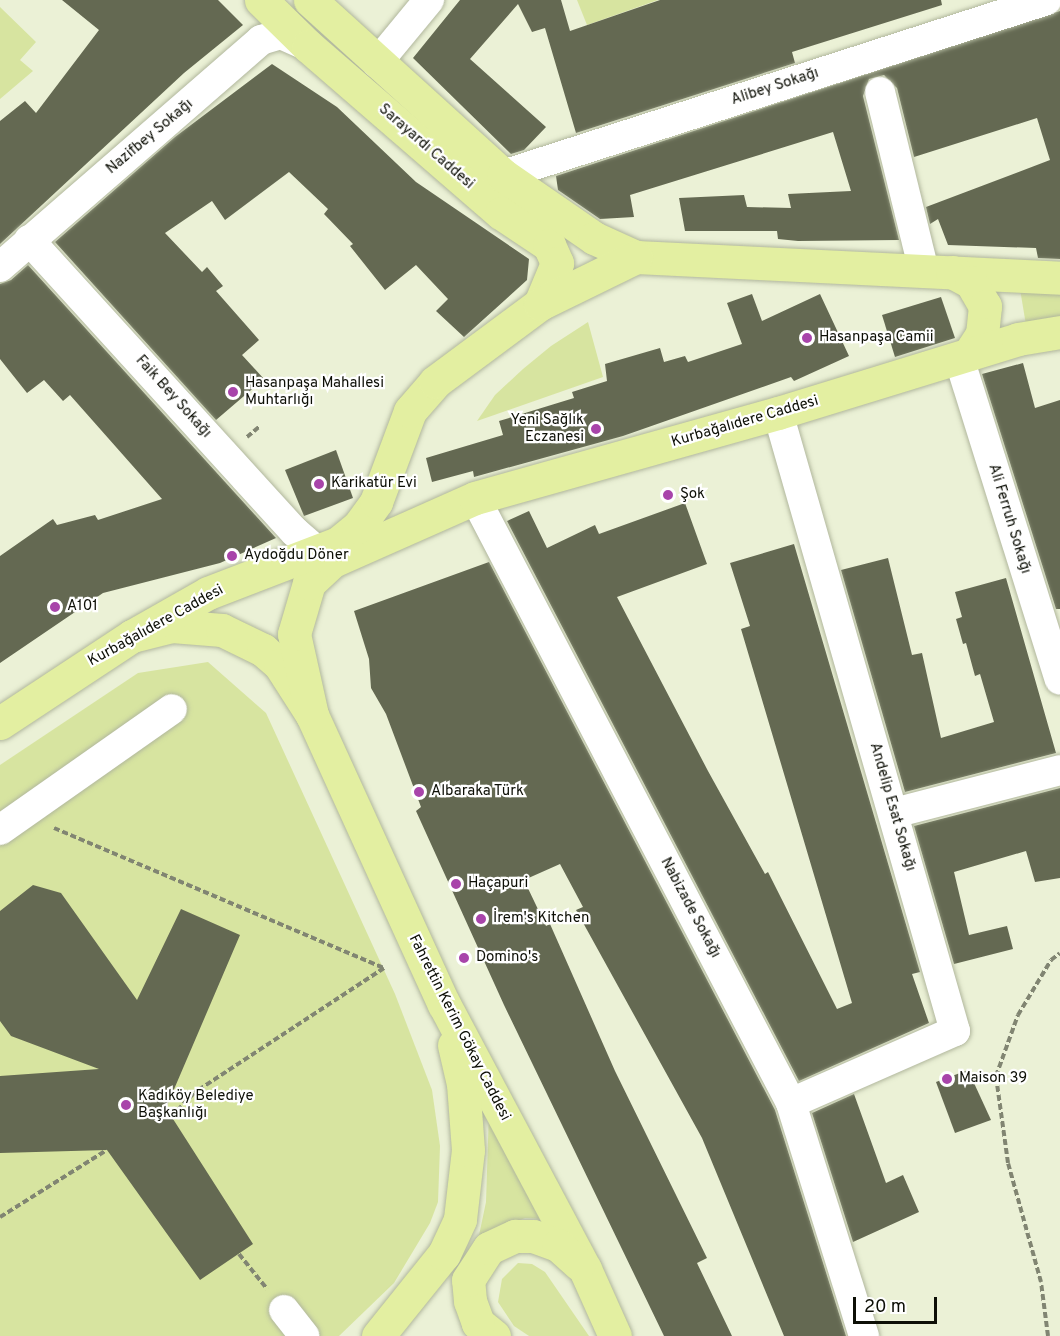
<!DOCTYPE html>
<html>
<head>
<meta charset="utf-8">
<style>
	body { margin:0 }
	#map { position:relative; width:1060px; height:1336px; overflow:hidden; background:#ebf1d6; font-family:Overpass,sans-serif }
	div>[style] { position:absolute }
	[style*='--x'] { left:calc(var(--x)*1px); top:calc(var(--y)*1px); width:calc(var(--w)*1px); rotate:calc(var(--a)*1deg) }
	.green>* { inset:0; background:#d7e4a0 }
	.building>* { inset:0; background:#646952 }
	.path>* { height:4px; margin-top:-2px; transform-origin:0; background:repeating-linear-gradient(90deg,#818572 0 6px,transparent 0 9px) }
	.roads { filter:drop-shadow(0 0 2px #b1b79d) drop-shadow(0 0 2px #b1b79d) }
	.minor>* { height:30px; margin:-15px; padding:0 15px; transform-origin:15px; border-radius:15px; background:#fff }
	.major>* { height:33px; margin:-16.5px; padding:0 16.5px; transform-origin:16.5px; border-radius:16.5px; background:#e3efa1 }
	.dots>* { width:16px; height:16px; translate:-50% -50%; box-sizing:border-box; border:3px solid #fff; border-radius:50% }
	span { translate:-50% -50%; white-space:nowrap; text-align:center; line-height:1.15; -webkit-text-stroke:4.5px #fff; paint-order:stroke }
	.street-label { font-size:15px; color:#0d0f06 }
	.poi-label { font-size:15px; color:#0d0f06 }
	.left { translate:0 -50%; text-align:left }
	.right { translate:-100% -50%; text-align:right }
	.scale { position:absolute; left:853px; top:1297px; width:84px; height:27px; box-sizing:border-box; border:3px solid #0d0f06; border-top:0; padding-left:8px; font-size:18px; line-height:21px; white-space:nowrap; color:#0d0f06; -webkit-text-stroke:4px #fff; paint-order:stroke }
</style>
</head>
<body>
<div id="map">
	<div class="green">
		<i style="clip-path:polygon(577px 0,658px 0,587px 25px)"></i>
		<i style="clip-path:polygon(0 7px,36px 42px,20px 60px,33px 71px,0 99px)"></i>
		<i style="clip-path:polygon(1020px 289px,1060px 292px,1060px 320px,1026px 325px)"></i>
		<i style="clip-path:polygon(588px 322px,603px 377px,477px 421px,495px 395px,523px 369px,551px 346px)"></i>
		<i style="clip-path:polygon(208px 662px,266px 713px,395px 994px,432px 1090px,440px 1146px,438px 1202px,430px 1223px,394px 1283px,339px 1336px,0 1336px,0 765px,138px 673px)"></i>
		<i style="clip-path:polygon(489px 1112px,547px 1219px,525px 1218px,499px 1228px,477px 1245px,486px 1202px)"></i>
		<i style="clip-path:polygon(518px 1263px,532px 1264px,545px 1272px,589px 1336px,529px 1336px,514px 1326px,498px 1302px,502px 1279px)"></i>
	</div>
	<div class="building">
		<i style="clip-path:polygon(62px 0,218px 0,243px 25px,184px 73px,0 244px,0 121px,25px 101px,36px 113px,99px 30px)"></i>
		<i style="clip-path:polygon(460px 0,561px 0,570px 31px,660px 0,941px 0,942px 5px,792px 52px,795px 63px,576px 133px,545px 28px,532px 32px,518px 4px,470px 59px,546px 127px,524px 150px,511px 154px,413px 58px)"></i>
		<i style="clip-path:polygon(1060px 11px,1060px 259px,1038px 258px,1036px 248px,948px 245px,938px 219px,930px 224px,926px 207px,1050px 160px,1037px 118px,914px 157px,897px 88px,884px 75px,869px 79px,863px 96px,899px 240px,798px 241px,778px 239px,777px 231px,685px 231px,679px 198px,744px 195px,747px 207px,791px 208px,788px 194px,851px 191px,833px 132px,630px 195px,634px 217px,600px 219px,558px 190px,556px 176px)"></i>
		<i style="clip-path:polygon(272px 64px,337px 107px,416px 182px,529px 259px,527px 280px,464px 337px,436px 311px,448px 299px,416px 265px,385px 290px,350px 246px,353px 244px,324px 214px,328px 209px,289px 172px,225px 220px,212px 201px,165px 233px,202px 272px,207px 267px,223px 286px,216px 291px,259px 340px,242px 355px,264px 379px,216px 420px,55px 242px,175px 137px)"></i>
		<i style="clip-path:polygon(28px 265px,276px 538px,220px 563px,103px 593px,0 663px,0 556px,53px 519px,57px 525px,95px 515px,98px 520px,162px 499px,70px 395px,63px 401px,44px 380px,27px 393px,0 359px,0 284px,11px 280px)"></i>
		<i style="clip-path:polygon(752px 294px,762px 321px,820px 294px,849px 356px,794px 381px,791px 377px,623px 436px,474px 477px,473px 471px,432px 482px,426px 458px,503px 435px,499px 421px,574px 398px,572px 392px,607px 381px,605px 364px,660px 348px,664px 362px,685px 356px,688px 362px,742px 344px,727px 303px)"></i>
		<i style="clip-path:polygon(941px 297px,955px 338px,895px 357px,882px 315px)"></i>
		<i style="clip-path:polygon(1023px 363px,1035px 408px,1060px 400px,1060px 609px,1056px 609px,982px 374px)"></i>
		<i style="clip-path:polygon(336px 450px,353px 498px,304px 516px,285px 470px)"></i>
		<i style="clip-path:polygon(685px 503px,707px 564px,617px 597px,708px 771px,765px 874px,768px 872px,837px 1009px,852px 1003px,741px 629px,750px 626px,730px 563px,794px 544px,920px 972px,912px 974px,929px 1023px,799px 1081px,507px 521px,529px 511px,547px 548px,595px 525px,599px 534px)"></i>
		<i style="clip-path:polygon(888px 558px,912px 655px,922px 653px,941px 738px,994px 722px,980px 674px,975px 676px,966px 643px,963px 644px,956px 619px,962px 617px,955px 592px,1006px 578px,1056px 753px,905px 792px,841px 570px)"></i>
		<i style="clip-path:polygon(489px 562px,775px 1110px,846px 1336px,784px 1336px,702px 1138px,576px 910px,583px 907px,560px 864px,524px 880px,546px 926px,550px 924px,615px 1071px,707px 1258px,697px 1263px,732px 1336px,664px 1336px,504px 1005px,416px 811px,421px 807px,386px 714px,371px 688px,369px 659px,354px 611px)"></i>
		<i style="clip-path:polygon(1060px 788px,1060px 878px,1035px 882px,1026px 851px,954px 872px,969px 935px,1007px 926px,1013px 949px,954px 964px,914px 826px)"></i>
		<i style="clip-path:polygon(33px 885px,61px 893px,137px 1000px,181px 909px,240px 935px,166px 1108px,253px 1244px,200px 1280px,107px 1150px,0 1153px,0 1076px,99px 1069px,11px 1036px,0 1021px,0 911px)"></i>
		<i style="clip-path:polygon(968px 1070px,991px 1120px,955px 1133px,936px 1082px)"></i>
		<i style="clip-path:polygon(854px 1094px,886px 1183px,903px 1175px,919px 1212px,853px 1242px,812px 1113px)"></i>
	</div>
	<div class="path">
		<i style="--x:247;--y:437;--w:17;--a:-40"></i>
		<i style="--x:54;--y:828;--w:358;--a:23"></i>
		<i style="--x:384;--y:968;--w:227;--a:146.7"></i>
		<i style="--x:194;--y:1093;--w:32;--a:134"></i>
		<i style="--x:0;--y:1217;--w:126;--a:-32.1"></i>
		<i style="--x:239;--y:1254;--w:45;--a:51.3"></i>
		<i style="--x:1048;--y:1336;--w:54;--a:-97.4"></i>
		<i style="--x:1041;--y:1282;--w:123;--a:-105.5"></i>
		<i style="--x:1008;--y:1163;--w:88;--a:-97.9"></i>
		<i style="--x:996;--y:1076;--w:65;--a:-70.2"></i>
		<i style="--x:1018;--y:1015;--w:64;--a:-59"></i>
		<i style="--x:1051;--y:960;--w:11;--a:-38"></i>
	</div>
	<div class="roads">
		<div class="minor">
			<i style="--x:377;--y:63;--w:82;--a:-50.5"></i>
			<i style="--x:880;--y:92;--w:184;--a:76.2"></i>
			<i style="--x:503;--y:175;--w:571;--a:-17.83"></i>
			<i style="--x:29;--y:240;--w:395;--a:47.7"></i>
			<i style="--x:295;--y:532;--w:32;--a:41"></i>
			<i style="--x:0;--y:267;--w:346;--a:-41"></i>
			<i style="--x:261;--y:40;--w:21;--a:-17"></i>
			<i style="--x:281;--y:34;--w:30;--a:24"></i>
			<i style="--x:959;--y:358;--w:337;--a:72.6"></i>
			<i style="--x:778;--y:413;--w:643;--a:74.02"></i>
			<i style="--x:955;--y:1031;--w:179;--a:156.3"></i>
			<i style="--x:475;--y:498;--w:683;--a:62.42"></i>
			<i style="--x:791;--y:1103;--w:244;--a:72.6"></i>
			<i style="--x:894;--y:813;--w:171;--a:-14.5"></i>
			<i style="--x:0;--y:830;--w:210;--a:-35.1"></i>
			<i style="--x:284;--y:1310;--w:33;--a:52"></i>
		</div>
		<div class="major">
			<i style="--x:261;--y:0;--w:66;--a:44.4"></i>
			<i style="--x:308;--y:46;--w:255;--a:40.9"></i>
			<i style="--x:501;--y:213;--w:58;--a:33.7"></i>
			<i style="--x:549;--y:245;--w:20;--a:66"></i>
			<i style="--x:557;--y:263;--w:44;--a:112.5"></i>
			<i style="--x:310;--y:0;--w:261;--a:42.2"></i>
			<i style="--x:503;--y:175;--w:111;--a:34.7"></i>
			<i style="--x:594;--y:238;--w:46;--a:24.3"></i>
			<i style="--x:636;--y:257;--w:425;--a:2.8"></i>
			<i style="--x:952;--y:272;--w:21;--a:28"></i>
			<i style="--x:971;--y:282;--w:28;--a:60"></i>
			<i style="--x:985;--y:306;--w:28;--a:96"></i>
			<i style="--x:982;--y:334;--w:24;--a:123"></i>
			<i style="--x:132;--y:636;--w:41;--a:-14"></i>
			<i style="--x:172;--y:626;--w:50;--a:4.6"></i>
			<i style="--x:222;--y:630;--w:46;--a:26"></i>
			<i style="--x:263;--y:650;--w:23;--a:41"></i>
			<i style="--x:280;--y:665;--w:59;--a:57.4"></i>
			<i style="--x:312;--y:715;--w:318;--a:65.5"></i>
			<i style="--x:444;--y:1004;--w:300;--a:62"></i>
			<i style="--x:585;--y:1269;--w:73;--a:65.9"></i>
			<i style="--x:312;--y:715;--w:83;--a:-102.5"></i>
			<i style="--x:294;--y:634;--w:53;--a:-73.6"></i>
			<i style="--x:309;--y:583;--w:33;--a:-43"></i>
			<i style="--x:333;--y:561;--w:155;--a:-23.9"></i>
			<i style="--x:475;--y:498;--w:315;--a:-15.7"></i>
			<i style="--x:778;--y:413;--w:251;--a:-17.1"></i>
			<i style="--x:1018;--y:339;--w:43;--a:-9.5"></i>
			<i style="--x:0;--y:723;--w:158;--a:-33.4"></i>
			<i style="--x:132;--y:636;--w:87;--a:-29.5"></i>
			<i style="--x:208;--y:593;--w:139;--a:-21"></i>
			<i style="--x:338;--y:543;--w:26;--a:-39"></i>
			<i style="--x:358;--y:527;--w:31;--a:-54"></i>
			<i style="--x:376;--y:502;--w:97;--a:-69.5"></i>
			<i style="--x:410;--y:411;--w:38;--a:-49"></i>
			<i style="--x:435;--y:382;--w:131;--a:-36.6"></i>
			<i style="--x:540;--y:304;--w:107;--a:-26.1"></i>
			<i style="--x:378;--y:1336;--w:105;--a:-51.2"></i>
			<i style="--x:444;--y:1254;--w:38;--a:-65"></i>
			<i style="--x:460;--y:1219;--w:69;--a:-83.4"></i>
			<i style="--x:468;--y:1150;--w:66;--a:-94.3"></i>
			<i style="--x:463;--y:1084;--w:40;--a:-103"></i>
			<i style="--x:494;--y:1336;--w:21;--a:-141"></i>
			<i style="--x:478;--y:1323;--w:23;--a:-110"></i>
			<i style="--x:470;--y:1301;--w:21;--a:-95"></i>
			<i style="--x:468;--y:1280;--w:38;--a:-57"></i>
			<i style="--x:489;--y:1248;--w:29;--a:-25"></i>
			<i style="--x:515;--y:1236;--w:18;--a:0"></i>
			<i style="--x:533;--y:1236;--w:27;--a:20"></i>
			<i style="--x:558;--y:1245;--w:28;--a:42"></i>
		</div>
	</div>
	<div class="dots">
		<i style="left:807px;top:338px;background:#a844aa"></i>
		<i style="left:233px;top:392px;background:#a844aa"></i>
		<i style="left:596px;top:429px;background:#a844aa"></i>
		<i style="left:319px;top:484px;background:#a844aa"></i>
		<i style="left:668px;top:495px;background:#a844aa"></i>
		<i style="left:232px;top:556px;background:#a844aa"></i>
		<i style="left:55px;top:607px;background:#a844aa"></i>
		<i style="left:419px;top:792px;background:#a844aa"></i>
		<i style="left:456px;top:884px;background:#a844aa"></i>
		<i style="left:481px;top:919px;background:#a844aa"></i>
		<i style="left:464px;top:958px;background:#a844aa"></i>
		<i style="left:947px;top:1079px;background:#a844aa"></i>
		<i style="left:126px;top:1105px;background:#a844aa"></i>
	</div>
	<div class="street-label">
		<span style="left:775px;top:87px;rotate:-18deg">Alibey Sokağı</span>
		<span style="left:150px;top:137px;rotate:-40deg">Nazifbey Sokağı</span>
		<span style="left:426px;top:147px;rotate:41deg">Sarayardı Caddesi</span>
		<span style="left:173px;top:397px;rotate:48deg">Faik Bey Sokağı</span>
		<span style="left:745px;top:422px;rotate:-16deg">Kurbağalıdere Caddesi</span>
		<span style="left:1009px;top:519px;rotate:73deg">Ali Ferruh Sokağı</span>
		<span style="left:156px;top:626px;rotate:-29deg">Kurbağalıdere Caddesi</span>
		<span style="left:892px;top:807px;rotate:74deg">Andelip Esat Sokağı</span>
		<span style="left:690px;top:908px;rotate:62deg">Nabizade Sokağı</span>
		<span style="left:459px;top:1028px;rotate:63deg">Fahrettin Kerim Gökay Caddesi</span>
	</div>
	<div class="poi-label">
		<span class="left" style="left:819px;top:338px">Hasanpaşa Camii</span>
		<span class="left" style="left:245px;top:392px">Hasanpaşa Mahallesi<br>Muhtarlığı</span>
		<span class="right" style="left:584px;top:429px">Yeni Sağlık<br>Eczanesi</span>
		<span class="left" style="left:331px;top:484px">Karikatür Evi</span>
		<span class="left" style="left:680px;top:495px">Şok</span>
		<span class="left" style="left:244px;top:556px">Aydoğdu Döner</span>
		<span class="left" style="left:67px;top:607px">A101</span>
		<span class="left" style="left:431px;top:792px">Albaraka Türk</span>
		<span class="left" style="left:468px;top:884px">Haçapuri</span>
		<span class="left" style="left:493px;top:919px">İrem's Kitchen</span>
		<span class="left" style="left:476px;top:958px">Domino's</span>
		<span class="left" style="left:959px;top:1079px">Maison 39</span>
		<span class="left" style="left:138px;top:1105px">Kadıköy Belediye<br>Başkanlığı</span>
	</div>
	<div class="scale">20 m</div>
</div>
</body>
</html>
